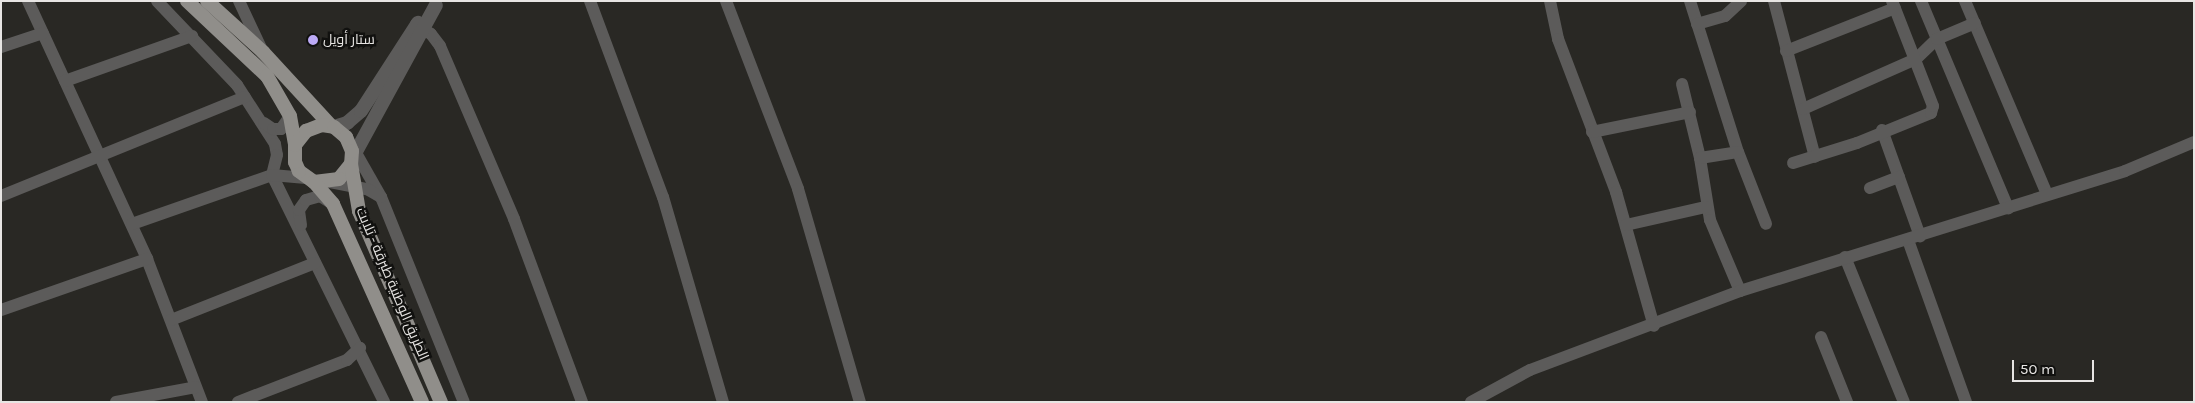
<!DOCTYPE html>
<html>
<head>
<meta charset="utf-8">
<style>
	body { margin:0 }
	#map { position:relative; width:2195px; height:403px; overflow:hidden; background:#292824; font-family:Karla,Cairo,sans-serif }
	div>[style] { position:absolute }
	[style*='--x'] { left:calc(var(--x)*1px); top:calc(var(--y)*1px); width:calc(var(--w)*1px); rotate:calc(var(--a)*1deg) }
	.minor>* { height:12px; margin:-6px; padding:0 6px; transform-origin:6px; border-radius:6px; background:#5c5b5a }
	.tertiary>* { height:14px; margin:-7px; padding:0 7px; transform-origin:7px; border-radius:7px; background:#5c5b5a }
	.primary>* { height:14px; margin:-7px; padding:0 7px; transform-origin:7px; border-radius:7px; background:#908e8a }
	.dots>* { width:14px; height:14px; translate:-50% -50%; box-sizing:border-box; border:2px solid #11110f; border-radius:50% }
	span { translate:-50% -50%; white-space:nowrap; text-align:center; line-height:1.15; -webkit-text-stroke:5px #11110f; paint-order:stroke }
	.poi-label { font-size:14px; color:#e7e5e3 }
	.left { translate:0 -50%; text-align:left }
	.street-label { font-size:14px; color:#e7e5e3 }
	.frame { position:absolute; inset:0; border:2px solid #e7e5e3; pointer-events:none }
	.scale { position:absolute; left:2012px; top:360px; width:82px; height:22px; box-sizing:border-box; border:2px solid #e7e5e3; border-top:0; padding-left:6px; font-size:15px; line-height:18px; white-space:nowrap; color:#e7e5e3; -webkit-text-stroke:4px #11110f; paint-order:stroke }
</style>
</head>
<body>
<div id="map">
	<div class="minor">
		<i style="--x:28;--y:1;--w:284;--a:65.2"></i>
		<i style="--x:147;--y:259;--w:153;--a:69"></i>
		<i style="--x:157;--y:1;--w:116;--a:46.4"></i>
		<i style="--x:237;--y:85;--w:70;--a:57.2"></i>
		<i style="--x:275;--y:144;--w:11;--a:80"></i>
		<i style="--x:277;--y:155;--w:21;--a:104"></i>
		<i style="--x:272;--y:175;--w:253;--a:63.7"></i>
		<i style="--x:239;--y:1;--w:54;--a:64.9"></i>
		<i style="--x:590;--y:1;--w:209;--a:69.6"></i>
		<i style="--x:663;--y:197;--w:214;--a:73.7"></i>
		<i style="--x:726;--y:1;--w:201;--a:69"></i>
		<i style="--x:798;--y:189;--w:222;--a:73.8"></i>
		<i style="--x:1550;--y:1;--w:39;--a:78"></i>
		<i style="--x:1558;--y:39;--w:164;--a:69.2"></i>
		<i style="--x:1616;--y:192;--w:139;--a:74.2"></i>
		<i style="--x:1690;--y:1;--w:158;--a:72.4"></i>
		<i style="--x:1738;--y:152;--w:77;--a:68.7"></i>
		<i style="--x:1774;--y:1;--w:161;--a:75.3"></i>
		<i style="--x:1921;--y:1;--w:225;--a:67.2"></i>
		<i style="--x:1965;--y:1;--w:210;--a:67"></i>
		<i style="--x:416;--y:24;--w:18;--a:34"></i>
		<i style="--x:431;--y:34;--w:15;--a:53"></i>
		<i style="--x:440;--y:46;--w:188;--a:66.8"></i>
		<i style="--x:514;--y:219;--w:195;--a:69.6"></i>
		<i style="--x:1697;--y:24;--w:29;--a:-16"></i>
		<i style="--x:1725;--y:16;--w:22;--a:-43"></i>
		<i style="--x:1;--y:47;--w:44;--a:-18.4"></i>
		<i style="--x:1786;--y:51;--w:117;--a:-21.5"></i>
		<i style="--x:65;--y:81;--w:135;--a:-19.5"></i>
		<i style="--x:1682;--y:84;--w:76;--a:76.3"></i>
		<i style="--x:1700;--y:158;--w:63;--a:80.8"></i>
		<i style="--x:1710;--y:220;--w:77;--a:67.1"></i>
		<i style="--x:1803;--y:109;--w:124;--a:-23.9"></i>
		<i style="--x:1916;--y:59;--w:29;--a:-44"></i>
		<i style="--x:1937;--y:39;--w:41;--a:-22.8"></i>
		<i style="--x:264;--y:123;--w:11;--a:34"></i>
		<i style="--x:273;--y:129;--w:8;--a:0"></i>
		<i style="--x:281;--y:129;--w:16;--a:-55"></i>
		<i style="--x:1882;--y:130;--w:113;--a:70.3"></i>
		<i style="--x:1592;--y:132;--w:100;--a:-11.5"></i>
		<i style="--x:352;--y:146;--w:59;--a:60.4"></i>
		<i style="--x:381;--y:197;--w:221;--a:68"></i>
		<i style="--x:1700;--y:158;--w:38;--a:-9"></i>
		<i style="--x:1793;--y:163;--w:67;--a:-17.4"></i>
		<i style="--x:1857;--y:143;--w:80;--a:-22.1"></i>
		<i style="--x:1931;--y:113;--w:7;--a:-74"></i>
		<i style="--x:1933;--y:106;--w:113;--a:-111.3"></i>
		<i style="--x:330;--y:182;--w:38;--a:11"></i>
		<i style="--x:367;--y:189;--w:16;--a:30"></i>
		<i style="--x:1870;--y:188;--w:31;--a:-21"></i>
		<i style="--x:1;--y:196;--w:263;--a:-22.1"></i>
		<i style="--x:132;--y:224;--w:148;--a:-19.3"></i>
		<i style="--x:272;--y:175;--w:34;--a:5"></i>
		<i style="--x:301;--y:225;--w:15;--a:-98"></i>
		<i style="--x:299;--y:210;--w:12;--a:-55"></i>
		<i style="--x:306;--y:200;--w:15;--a:-16"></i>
		<i style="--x:320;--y:196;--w:13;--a:32"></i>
		<i style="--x:1626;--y:225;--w:82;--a:-12.7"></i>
		<i style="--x:1908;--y:240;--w:172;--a:70.3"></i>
		<i style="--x:1845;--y:257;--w:157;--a:67.9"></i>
		<i style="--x:1;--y:310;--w:155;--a:-19.3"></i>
		<i style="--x:171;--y:320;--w:155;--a:-21.6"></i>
		<i style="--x:1821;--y:337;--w:70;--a:68.2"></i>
		<i style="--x:116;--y:402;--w:81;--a:-10.6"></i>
		<i style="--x:238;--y:402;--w:117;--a:-21.1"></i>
		<i style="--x:347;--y:360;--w:18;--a:-43"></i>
		<i style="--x:1471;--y:402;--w:67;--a:-28.5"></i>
		<i style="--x:1530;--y:370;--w:224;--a:-20.6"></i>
		<i style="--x:1740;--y:291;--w:403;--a:-17.3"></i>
		<i style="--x:2125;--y:171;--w:75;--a:-22.8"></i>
	</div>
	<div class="tertiary">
		<i style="--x:334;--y:127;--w:14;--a:-17"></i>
		<i style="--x:347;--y:123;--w:18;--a:-41"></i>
		<i style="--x:361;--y:111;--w:105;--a:-57.1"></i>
		<i style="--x:352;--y:159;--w:175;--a:-61.4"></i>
	</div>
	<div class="primary">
		<i style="--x:187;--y:1;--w:110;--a:43.2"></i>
		<i style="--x:267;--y:76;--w:46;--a:60.1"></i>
		<i style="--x:290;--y:116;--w:29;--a:80"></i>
		<i style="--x:207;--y:1;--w:76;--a:42.3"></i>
		<i style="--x:263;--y:52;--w:100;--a:47.4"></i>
		<i style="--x:351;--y:164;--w:19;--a:129"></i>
		<i style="--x:339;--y:179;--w:25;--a:173"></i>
		<i style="--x:314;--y:182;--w:19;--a:-144"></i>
		<i style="--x:299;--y:171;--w:10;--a:-114"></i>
		<i style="--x:295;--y:162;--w:17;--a:-90"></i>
		<i style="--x:295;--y:145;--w:18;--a:-52"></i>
		<i style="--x:306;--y:131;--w:17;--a:-21"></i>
		<i style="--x:322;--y:125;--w:12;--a:9"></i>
		<i style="--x:334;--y:127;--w:16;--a:40"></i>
		<i style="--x:346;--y:137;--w:15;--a:67"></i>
		<i style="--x:352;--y:151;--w:13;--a:94"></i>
		<i style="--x:351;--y:164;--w:48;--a:80.3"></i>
		<i style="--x:359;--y:211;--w:208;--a:66.8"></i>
		<i style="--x:314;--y:182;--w:29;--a:49"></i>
		<i style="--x:333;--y:204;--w:217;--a:65.8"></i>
	</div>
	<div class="dots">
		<i style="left:313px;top:40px;background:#bcaaf6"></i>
	</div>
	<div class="poi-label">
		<span class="left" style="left:323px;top:40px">ستار أويل</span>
	</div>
	<div class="street-label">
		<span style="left:392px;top:284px;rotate:67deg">الطريق الوطنية طبرقة - تلابت</span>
	</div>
	<div class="frame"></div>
	<div class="scale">50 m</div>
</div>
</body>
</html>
